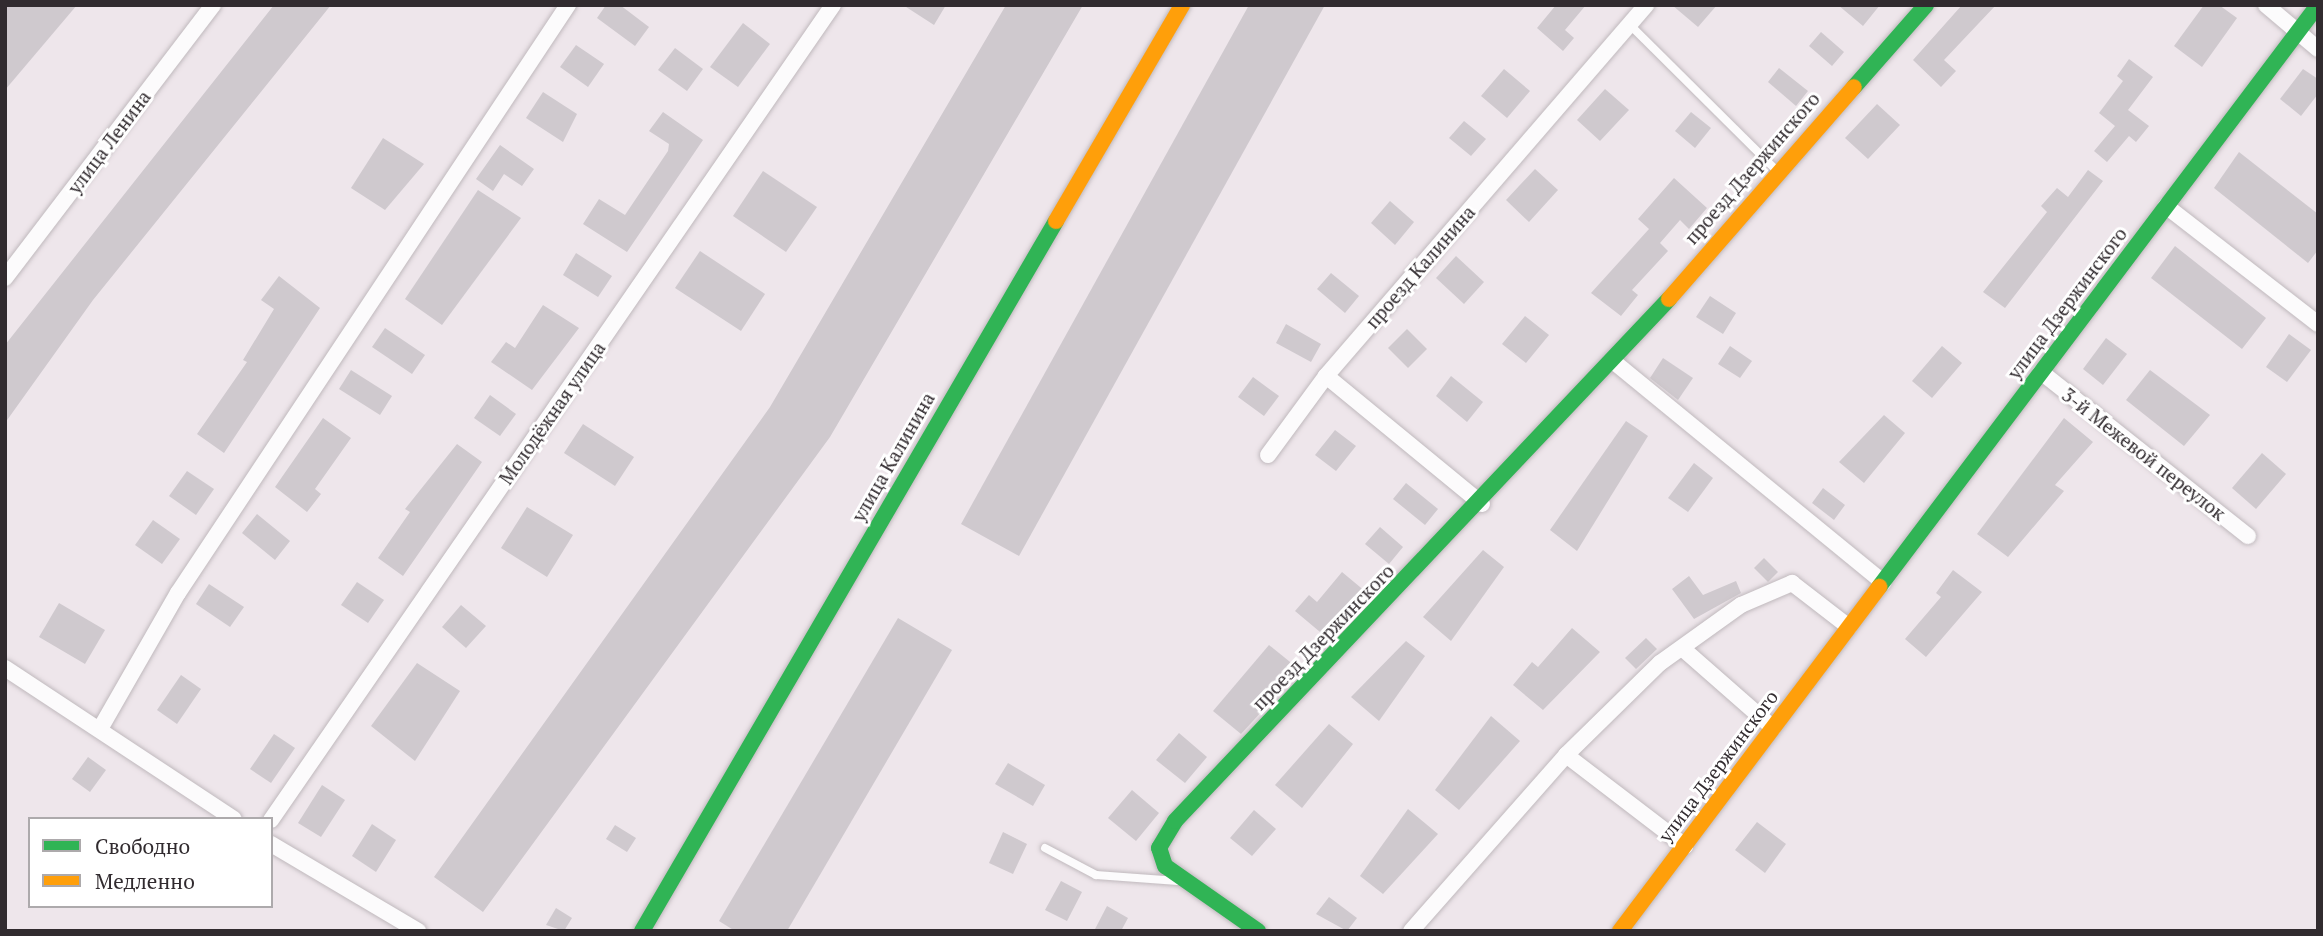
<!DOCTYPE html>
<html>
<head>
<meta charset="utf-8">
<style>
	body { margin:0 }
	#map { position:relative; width:2323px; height:936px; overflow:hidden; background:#eee6eb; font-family:"PT Serif",serif }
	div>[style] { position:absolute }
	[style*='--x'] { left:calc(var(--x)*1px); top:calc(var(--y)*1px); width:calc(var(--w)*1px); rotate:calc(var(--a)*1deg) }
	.building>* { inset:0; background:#cfc9ce }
	.roads { filter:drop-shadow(0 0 2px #c0b9bd) drop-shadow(0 0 2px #c0b9bd) }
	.lane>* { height:8px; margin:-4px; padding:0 4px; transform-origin:4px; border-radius:4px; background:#fcfbfc }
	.street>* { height:16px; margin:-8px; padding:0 8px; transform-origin:8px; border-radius:8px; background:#fcfbfc }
	.fast>* { height:16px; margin:-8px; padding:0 8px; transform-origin:8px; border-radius:8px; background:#30b455 }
	.slow>* { height:16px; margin:-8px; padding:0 8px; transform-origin:8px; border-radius:8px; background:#ff9f0a }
	span { translate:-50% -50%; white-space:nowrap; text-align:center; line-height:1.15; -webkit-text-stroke:6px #fff; paint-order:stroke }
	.street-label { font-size:19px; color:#312b2f }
	.frame { position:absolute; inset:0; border:7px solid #312b2f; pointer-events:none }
	.legend { position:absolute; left:28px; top:817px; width:245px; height:91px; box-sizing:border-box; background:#fff; border:2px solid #adaaac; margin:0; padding:9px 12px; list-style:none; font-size:21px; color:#312b2f }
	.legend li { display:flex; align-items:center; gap:14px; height:35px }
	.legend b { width:35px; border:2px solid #adaaac }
</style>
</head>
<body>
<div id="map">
	<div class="building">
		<i style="clip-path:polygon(5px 5px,77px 5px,5px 90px)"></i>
		<i style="clip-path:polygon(274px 5px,331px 5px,93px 300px,5px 423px,5px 345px)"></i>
		<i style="clip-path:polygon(606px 5px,620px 5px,649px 27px,635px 46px,597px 18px)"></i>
		<i style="clip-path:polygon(903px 5px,946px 5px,934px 25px)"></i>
		<i style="clip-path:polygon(1006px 5px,1083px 5px,830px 437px,483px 912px,434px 877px,770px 407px)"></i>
		<i style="clip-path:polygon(1249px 5px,1325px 5px,1019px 556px,961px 524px)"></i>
		<i style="clip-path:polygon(1556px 5px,1586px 5px,1565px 30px,1574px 38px,1563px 51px,1537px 28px)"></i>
		<i style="clip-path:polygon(1672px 5px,1717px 5px,1698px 27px)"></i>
		<i style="clip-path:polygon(1838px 5px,1880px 5px,1863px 26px)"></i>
		<i style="clip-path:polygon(1962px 5px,1996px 5px,1944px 60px,1956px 71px,1941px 87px,1913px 60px)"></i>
		<i style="clip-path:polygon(2204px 5px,2219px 5px,2237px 18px,2202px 67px,2174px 46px)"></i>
		<i style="clip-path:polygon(743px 23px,770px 44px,738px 87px,710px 67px)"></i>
		<i style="clip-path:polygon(1821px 32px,1844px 52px,1832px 66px,1809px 46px)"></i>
		<i style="clip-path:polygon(576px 45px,604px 64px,588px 87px,560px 67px)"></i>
		<i style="clip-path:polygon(675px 48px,703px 69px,687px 91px,658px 70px)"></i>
		<i style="clip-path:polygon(2129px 59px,2153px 77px,2128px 110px,2149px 126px,2136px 142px,2129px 136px,2107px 162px,2094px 151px,2115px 126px,2099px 113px,2123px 81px,2117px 76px)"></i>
		<i style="clip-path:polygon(1779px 68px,1808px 91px,1796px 106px,1768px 82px)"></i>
		<i style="clip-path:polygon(1504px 69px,1530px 91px,1507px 118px,1481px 96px)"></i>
		<i style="clip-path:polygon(2303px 69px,2318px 79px,2318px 94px,2301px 116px,2280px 99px)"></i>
		<i style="clip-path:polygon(1605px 89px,1629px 110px,1600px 141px,1577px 120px)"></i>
		<i style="clip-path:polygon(543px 92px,577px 114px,563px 142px,526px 118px)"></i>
		<i style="clip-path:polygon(1877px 104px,1900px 125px,1868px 159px,1845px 138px)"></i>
		<i style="clip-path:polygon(663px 112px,703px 140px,627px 252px,583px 224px,599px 199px,625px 215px,668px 151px,669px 144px,649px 131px)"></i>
		<i style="clip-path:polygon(1691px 112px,1711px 128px,1695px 148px,1675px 131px)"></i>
		<i style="clip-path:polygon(1464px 121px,1486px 139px,1471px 156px,1449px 138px)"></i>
		<i style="clip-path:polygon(383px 138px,424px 164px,385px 210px,351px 188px)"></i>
		<i style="clip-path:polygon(500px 145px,534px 169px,522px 186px,504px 174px,493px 191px,476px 179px)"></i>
		<i style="clip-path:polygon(2239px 152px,2318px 214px,2318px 250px,2308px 263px,2214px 188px)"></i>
		<i style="clip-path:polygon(1535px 169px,1558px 190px,1529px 222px,1506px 200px)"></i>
		<i style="clip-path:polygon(2088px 170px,2103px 181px,2005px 308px,1983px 292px,2047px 212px,2041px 206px,2057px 188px,2068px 197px)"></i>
		<i style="clip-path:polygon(763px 171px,817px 207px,786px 252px,733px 216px)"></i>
		<i style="clip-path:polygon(1674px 178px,1707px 208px,1689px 229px,1680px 220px,1660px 243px,1668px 251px,1632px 290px,1638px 295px,1621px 316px,1591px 293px,1649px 229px,1638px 219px)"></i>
		<i style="clip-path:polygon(478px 190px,521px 218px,442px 325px,405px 299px)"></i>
		<i style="clip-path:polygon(1390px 201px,1414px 222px,1395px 245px,1371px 223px)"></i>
		<i style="clip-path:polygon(2175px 246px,2266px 318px,2242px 349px,2151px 278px)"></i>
		<i style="clip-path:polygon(700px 251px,765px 294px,741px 331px,675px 288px)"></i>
		<i style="clip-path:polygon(576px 253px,612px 276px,598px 297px,563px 275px)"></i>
		<i style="clip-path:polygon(1456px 256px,1484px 282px,1464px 304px,1436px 278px)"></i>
		<i style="clip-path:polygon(1331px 273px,1359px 296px,1345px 313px,1317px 289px)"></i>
		<i style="clip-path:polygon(279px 276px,320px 308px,224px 453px,197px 434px,247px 362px,243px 360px,274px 309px,261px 300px)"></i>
		<i style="clip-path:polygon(1710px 296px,1736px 313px,1723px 334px,1696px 317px)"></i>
		<i style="clip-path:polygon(543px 305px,579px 328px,532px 390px,491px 362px,506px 342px,515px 348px)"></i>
		<i style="clip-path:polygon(1525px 316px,1549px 335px,1526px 363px,1502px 344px)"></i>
		<i style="clip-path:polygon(1286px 324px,1321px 344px,1311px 362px,1276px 343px)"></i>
		<i style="clip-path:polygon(385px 328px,425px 355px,412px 374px,372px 347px)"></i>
		<i style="clip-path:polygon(1407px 329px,1427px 349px,1408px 368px,1388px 348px)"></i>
		<i style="clip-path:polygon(2289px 334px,2311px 350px,2287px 382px,2266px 367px)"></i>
		<i style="clip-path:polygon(2106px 338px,2127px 354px,2103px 385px,2083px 369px)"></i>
		<i style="clip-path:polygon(1730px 346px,1752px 361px,1740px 378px,1718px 364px)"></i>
		<i style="clip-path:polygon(1942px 346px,1962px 363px,1932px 398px,1912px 381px)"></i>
		<i style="clip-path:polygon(1663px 358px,1693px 378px,1678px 400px,1650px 378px)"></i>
		<i style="clip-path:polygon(351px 370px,392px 396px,380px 415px,339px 389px)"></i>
		<i style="clip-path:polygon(2150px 370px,2210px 415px,2184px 446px,2126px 400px)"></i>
		<i style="clip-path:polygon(1451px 376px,1483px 402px,1467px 422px,1436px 396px)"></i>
		<i style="clip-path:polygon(1253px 377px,1279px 396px,1264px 416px,1238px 397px)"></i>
		<i style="clip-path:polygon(490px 395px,516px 414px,500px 436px,474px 418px)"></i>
		<i style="clip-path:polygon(1884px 415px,1905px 433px,1864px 483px,1839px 462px)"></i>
		<i style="clip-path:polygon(323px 418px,351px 438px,315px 489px,321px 494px,307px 512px,275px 487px)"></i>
		<i style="clip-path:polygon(2064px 418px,2093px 442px,2055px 485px,2064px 491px,2008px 557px,1977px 534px)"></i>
		<i style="clip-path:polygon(1626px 421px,1648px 436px,1577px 551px,1550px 530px)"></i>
		<i style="clip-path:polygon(583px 424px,634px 457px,615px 486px,564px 453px)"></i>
		<i style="clip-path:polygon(1335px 430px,1356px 446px,1336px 471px,1315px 455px)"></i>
		<i style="clip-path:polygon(457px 444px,482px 462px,403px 576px,378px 558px,410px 512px,405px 509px)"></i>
		<i style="clip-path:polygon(2262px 453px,2286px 474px,2256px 509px,2232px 488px)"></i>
		<i style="clip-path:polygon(1694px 463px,1713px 478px,1688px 512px,1668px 498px)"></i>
		<i style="clip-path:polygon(187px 471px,214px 489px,196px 515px,169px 496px)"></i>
		<i style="clip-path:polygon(1406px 483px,1438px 509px,1425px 525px,1393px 499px)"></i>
		<i style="clip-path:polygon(1823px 488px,1845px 505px,1834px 520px,1812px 503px)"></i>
		<i style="clip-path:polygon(527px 507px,573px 535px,547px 577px,501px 548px)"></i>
		<i style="clip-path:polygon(257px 514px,290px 541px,275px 560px,242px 533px)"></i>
		<i style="clip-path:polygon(153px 520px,180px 539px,162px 564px,135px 545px)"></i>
		<i style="clip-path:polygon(1380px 527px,1403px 547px,1389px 564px,1365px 544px)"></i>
		<i style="clip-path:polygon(1483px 550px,1504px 567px,1451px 641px,1423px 617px)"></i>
		<i style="clip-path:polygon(1764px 558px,1778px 572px,1768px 582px,1754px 568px)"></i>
		<i style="clip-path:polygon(1953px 570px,1982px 592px,1926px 657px,1905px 639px,1941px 597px,1936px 593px)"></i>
		<i style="clip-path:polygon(1342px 572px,1366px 592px,1326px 637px,1295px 611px,1309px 595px,1317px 602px)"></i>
		<i style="clip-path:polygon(1689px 576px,1703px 595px,1736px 581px,1741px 593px,1694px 619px,1672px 589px)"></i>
		<i style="clip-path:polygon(357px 582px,384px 600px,368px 623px,341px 605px)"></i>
		<i style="clip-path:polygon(209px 584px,244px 607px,230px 627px,196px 604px)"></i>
		<i style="clip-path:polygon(59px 603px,105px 630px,85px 664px,39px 637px)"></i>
		<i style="clip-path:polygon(461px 605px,486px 626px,466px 648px,442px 627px)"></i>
		<i style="clip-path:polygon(898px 618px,952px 650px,787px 931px,735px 931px,719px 921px)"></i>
		<i style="clip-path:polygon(1572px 628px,1600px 652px,1543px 710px,1513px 685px,1532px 662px,1538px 667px)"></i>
		<i style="clip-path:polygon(1646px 638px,1657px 649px,1636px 669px,1625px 658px)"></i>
		<i style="clip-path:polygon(1406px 641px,1425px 656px,1379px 721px,1351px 697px)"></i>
		<i style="clip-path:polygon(1269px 645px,1300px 670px,1241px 734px,1213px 711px)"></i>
		<i style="clip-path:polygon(417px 663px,460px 691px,415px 761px,371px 726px)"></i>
		<i style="clip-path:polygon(181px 675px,201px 689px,177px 724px,157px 710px)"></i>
		<i style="clip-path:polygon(1491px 716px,1520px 741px,1459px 810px,1435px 790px)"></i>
		<i style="clip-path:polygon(1329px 724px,1353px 744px,1302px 808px,1275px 785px)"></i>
		<i style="clip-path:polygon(1179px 733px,1207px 757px,1185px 783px,1156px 760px)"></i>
		<i style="clip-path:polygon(274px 734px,295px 748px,271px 783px,250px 769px)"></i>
		<i style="clip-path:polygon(88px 757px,106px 770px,90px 792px,72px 779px)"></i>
		<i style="clip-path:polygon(1008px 763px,1045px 785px,1033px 806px,995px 784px)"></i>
		<i style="clip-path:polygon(322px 785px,345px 800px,321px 837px,298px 823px)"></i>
		<i style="clip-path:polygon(1132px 790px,1159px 813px,1136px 841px,1108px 818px)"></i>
		<i style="clip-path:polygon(1408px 809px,1438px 834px,1383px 894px,1360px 876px)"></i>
		<i style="clip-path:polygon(1254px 810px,1276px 829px,1252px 856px,1230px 838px)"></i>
		<i style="clip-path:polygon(1757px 822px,1786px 844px,1765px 873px,1735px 850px)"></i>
		<i style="clip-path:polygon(372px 824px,396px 840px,376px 872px,352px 856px)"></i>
		<i style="clip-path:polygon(615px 825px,636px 838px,627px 852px,606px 839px)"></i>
		<i style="clip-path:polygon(1003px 832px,1027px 844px,1013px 874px,989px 863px)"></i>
		<i style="clip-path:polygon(1061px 881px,1082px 892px,1067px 921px,1045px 910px)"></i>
		<i style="clip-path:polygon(1329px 897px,1357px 918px,1347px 931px,1316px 914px)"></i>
		<i style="clip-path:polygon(1107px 906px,1128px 918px,1121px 931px,1094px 931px)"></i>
		<i style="clip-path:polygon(556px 908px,572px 918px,564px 931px,546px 925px)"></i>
	</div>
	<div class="roads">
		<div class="lane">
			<i style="--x:1629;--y:24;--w:207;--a:44.8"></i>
			<i style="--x:1045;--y:848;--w:58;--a:27.9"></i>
			<i style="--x:1096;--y:875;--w:82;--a:4.2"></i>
		</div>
		<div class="street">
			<i style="--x:2266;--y:5;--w:68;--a:40.2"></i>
			<i style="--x:2166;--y:206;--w:192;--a:37.8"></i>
			<i style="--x:5;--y:278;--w:343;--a:-52.7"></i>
			<i style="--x:1614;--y:362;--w:348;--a:39.3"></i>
			<i style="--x:2041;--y:372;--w:264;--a:38.4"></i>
			<i style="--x:1268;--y:455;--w:98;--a:-53.7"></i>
			<i style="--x:1482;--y:504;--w:202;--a:-140.6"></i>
			<i style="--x:1326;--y:376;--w:490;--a:-49.2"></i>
			<i style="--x:1682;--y:648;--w:121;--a:41.3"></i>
			<i style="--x:5;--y:668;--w:274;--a:33.4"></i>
			<i style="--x:100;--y:729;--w:157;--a:-60.2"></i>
			<i style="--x:178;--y:593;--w:706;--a:-56.45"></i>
			<i style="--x:1566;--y:755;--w:132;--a:-44.4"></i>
			<i style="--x:1660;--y:663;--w:100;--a:-35.6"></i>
			<i style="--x:1741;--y:605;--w:56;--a:-23.3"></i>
			<i style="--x:1792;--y:583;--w:72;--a:37.7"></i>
			<i style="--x:271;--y:820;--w:990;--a:-55.41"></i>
			<i style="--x:271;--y:844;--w:171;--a:30.6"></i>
			<i style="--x:1411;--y:931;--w:235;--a:-48.6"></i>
			<i style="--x:1566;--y:755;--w:150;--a:37.4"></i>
		</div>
		<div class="fast">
			<i style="--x:1854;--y:87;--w:109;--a:-48.7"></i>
			<i style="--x:1879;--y:587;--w:729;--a:-52.97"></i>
			<i style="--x:642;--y:931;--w:822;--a:-59.75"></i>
			<i style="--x:1258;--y:931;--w:113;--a:-145"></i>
			<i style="--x:1165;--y:866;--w:19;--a:-108"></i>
			<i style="--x:1159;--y:848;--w:31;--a:-59"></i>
			<i style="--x:1175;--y:821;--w:719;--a:-46.58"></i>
		</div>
		<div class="slow">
			<i style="--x:1056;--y:221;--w:250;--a:-59.7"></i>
			<i style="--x:1669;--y:299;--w:281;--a:-48.9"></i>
			<i style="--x:1620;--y:931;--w:431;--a:-53"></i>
		</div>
	</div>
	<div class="street-label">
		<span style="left:109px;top:142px;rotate:-53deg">улица Ленина</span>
		<span style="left:1752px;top:168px;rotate:-49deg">проезд Дзержинского</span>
		<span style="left:1420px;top:267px;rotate:-49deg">проезд Калинина</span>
		<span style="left:2067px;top:303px;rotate:-53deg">улица Дзержинского</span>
		<span style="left:552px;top:413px;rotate:-55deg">Молодёжная улица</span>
		<span style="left:2144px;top:454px;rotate:38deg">3-й Межевой переулок</span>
		<span style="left:893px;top:457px;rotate:-60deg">улица Калинина</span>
		<span style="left:1323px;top:637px;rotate:-46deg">проезд Дзержинского</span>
		<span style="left:1718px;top:766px;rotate:-53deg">улица Дзержинского</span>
	</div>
	<div class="frame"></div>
	<ul class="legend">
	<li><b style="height:9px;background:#30b455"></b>Свободно</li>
	<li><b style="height:9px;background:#ff9f0a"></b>Медленно</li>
	</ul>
</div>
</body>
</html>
